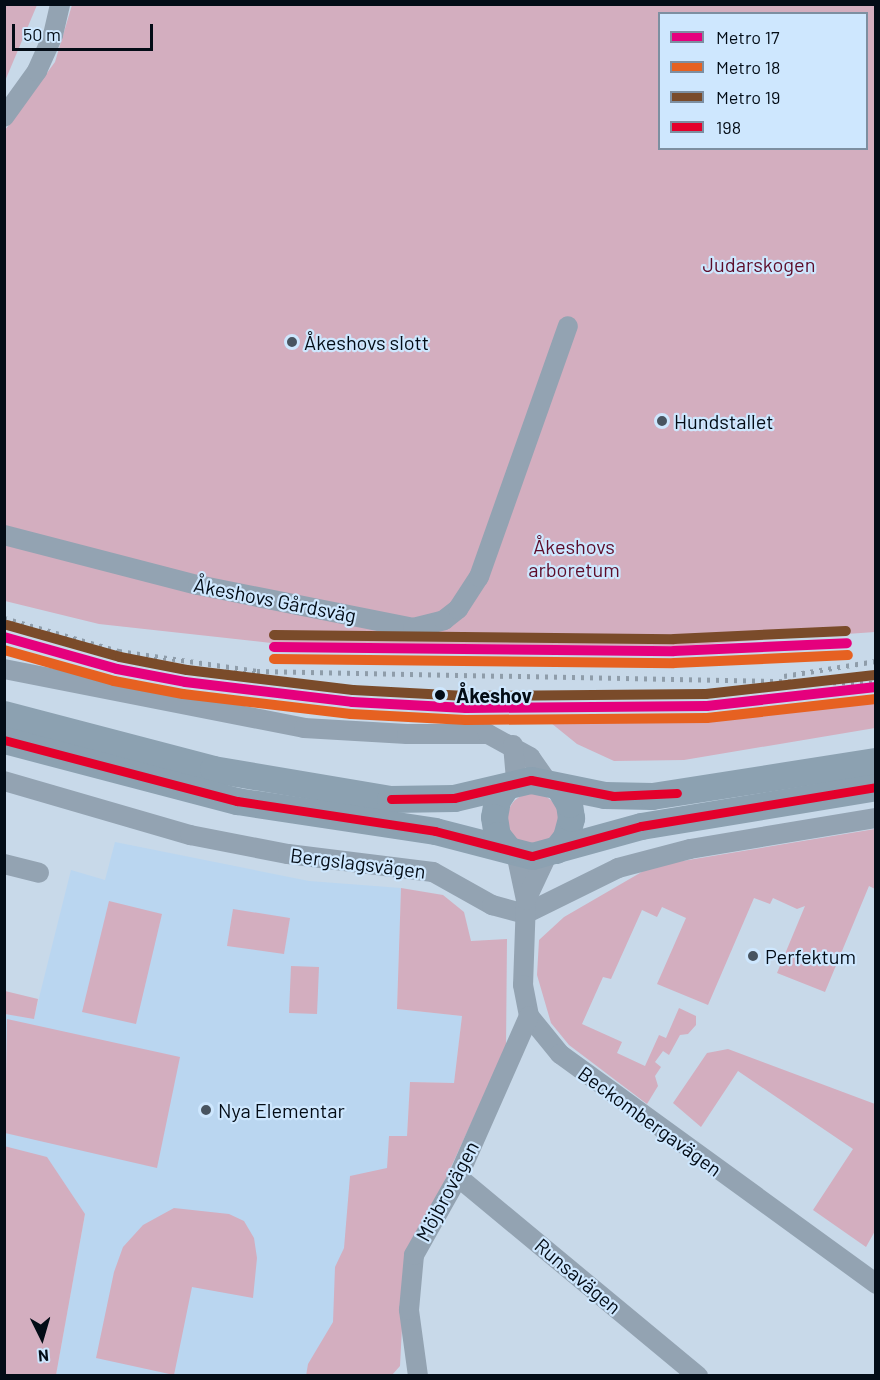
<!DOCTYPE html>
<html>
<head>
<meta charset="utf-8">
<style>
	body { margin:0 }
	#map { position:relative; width:880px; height:1380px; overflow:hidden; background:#c8d9e9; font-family:Barlow,sans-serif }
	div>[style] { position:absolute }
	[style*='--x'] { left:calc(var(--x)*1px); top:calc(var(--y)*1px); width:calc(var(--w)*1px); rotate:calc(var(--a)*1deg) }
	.built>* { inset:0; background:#bad6f0 }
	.green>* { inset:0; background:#d3aebf }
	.round { border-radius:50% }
	.minor>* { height:20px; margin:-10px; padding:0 10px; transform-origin:10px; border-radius:10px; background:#93a3b2 }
	.secondary>* { height:27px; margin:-13.5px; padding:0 13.5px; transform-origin:13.5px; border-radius:13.5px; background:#8ca1b1 }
	.rail>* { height:4.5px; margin-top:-2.25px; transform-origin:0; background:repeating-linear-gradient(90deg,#8f9daa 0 3px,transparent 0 9px) }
	.bus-1>* { height:9px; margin:-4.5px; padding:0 4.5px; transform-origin:4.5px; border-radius:4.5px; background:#e4002b }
	.metro-1>* { height:10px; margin:-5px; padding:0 5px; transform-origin:5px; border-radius:5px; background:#e5007d }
	.metro-2>* { height:10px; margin:-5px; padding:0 5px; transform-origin:5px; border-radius:5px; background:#e66121 }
	.metro-3>* { height:10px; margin:-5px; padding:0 5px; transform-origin:5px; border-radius:5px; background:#7a4b2a }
	.dots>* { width:16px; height:16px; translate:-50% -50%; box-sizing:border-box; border:3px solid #cee7fe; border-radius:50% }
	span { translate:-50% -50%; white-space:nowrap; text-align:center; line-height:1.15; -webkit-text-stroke:4.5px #cee7fe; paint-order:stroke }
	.park-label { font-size:20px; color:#5d0c29 }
	.poi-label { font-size:20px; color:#030c16 }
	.left { translate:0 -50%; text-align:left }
	.street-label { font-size:20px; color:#030c16 }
	.stop-label { font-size:20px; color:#030c16; font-weight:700 }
	.frame { position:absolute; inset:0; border:6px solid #030c16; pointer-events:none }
	.legend { position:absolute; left:658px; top:12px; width:210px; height:138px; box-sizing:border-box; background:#cee7fe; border:2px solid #7d8fa1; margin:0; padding:8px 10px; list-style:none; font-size:18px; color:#030c16 }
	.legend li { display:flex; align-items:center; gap:12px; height:30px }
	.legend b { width:30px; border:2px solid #7d8fa1 }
	.north { position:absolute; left:12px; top:1308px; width:60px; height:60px; -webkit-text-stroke:4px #cee7fe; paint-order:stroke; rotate:175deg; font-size:16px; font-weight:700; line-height:24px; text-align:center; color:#030c16 }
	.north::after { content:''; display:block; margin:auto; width:21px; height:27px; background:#030c16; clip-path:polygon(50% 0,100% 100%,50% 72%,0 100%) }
	.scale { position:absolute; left:12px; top:24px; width:141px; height:27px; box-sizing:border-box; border:3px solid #030c16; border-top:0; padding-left:8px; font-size:18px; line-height:21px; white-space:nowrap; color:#030c16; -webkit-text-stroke:4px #cee7fe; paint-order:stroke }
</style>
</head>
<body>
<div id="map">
	<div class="built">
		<i style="clip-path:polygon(115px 842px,309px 881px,401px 888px,397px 1009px,462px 1016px,454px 1083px,410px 1082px,407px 1136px,348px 1375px,56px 1375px,85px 1214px,5px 1146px,4px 1014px,34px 1018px,71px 870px,105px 880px)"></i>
	</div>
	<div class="green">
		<i style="clip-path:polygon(5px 4px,37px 5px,5px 81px,4px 5px)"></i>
		<i style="clip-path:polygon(evenodd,72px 5px,875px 5px,875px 632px,679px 646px,271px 643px,99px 624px,5px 601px,5px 130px,55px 62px,72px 5px,660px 14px,866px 14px,866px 148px,660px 148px,660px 14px)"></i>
		<i style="clip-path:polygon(875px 696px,875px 728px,684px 760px,614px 761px,577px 744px,551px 723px,668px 720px)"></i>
		<i class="round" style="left:507px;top:793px;width:52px;height:52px"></i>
		<i style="clip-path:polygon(875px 829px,875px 889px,869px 886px,825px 992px,777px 973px,805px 906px,797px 909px,773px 898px,770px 904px,754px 898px,708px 1005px,657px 984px,686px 918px,662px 907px,657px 917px,642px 910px,611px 979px,603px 977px,582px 1024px,622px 1042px,617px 1053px,645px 1066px,659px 1035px,666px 1038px,679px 1008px,696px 1016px,696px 1025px,688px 1034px,680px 1035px,669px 1055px,663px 1051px,655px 1062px,661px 1067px,655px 1076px,658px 1086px,647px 1104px,569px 1045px,551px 1023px,537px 975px,539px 940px,564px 917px,652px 866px)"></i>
		<i style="clip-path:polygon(401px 888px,443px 895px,464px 912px,471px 941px,507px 939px,506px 1048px,421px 1232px,404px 1288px,400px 1366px,392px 1375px,306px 1376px,308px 1364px,333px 1322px,335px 1267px,344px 1248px,350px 1176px,387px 1168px,389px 1136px,407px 1136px,410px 1082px,454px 1083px,462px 1016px,397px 1009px)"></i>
		<i style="clip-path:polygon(109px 901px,162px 914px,136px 1024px,82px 1012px)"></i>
		<i style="clip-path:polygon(233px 909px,290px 918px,284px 954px,227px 946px)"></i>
		<i style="clip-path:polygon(291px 966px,319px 967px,317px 1014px,289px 1013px)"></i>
		<i style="clip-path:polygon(5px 991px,38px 999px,34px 1019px,5px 1014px)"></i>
		<i style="clip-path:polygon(7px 1019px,180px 1057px,157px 1168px,5px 1133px)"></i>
		<i style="clip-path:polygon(728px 1049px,875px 1104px,875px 1231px,866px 1247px,813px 1210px,853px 1149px,738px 1071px,701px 1127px,673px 1103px,707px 1053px)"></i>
		<i style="clip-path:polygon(4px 1146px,47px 1157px,85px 1214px,56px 1375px,5px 1375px)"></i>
		<i style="clip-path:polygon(174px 1208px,229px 1214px,244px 1221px,254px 1238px,257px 1258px,253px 1298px,192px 1287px,174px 1375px,96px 1358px,114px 1272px,123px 1247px,143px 1225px)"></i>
	</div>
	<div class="minor">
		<i style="--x:4;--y:117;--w:57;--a:-54.3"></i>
		<i style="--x:37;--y:71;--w:39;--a:-66"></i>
		<i style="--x:53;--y:35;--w:32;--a:-77"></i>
		<i style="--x:4;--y:535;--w:200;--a:14.5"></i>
		<i style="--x:198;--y:585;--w:219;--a:11.3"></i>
		<i style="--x:413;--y:628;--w:32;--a:-14"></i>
		<i style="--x:444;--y:620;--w:18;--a:-38"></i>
		<i style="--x:458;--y:609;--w:38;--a:-57"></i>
		<i style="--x:479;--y:577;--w:266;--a:-70.5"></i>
		<i style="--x:4;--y:669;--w:306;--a:11.1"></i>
		<i style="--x:304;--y:728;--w:103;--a:3.3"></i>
		<i style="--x:407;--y:734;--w:81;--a:0"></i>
		<i style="--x:488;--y:734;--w:48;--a:28.7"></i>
		<i style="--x:530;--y:757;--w:29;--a:55"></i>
		<i style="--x:513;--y:745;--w:38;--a:85"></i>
		<i style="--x:4;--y:781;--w:194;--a:16.2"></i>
		<i style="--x:190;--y:835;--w:100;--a:11"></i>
		<i style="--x:288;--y:854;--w:146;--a:7.1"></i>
		<i style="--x:433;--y:872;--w:68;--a:29.2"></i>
		<i style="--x:492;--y:905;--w:34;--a:15"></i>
		<i style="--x:525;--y:914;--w:104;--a:-26.3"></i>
		<i style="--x:618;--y:868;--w:74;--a:-14.8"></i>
		<i style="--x:690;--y:849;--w:189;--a:-9.5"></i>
		<i style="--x:516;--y:853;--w:48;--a:78"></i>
		<i style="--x:526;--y:900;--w:85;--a:92"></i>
		<i style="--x:523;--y:985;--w:32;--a:79"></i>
		<i style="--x:529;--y:1016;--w:49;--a:50.8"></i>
		<i style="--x:560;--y:1054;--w:391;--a:36"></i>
		<i style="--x:4;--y:864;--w:36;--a:14"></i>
		<i style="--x:526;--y:900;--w:52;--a:-64.9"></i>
		<i style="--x:458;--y:1177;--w:312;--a:39.7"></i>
		<i style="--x:418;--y:1376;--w:67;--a:-97.8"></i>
		<i style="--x:409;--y:1310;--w:55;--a:-84.8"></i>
		<i style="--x:414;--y:1255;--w:90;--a:-60.6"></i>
		<i style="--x:458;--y:1177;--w:176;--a:-66.2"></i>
	</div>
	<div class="secondary">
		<i style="--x:4;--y:714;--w:216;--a:14.7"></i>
		<i style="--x:213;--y:769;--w:180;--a:9.6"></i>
		<i style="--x:390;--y:799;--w:64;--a:-0.9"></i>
		<i style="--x:454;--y:798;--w:79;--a:-13.2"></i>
		<i style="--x:531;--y:780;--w:75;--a:11.6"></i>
		<i style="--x:604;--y:795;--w:48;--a:1.2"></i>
		<i style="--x:652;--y:796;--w:227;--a:-8.9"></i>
		<i style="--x:4;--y:740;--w:241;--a:14.7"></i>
		<i style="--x:237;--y:801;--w:200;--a:8.6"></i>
		<i style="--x:435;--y:831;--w:100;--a:14.5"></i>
		<i style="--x:532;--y:856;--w:113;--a:-15.4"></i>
		<i style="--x:641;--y:826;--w:238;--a:-9.4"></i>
		<i style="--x:505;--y:788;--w:14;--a:124"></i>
		<i style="--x:497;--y:800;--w:17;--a:100"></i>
		<i style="--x:494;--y:817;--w:18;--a:81"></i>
		<i style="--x:497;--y:835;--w:18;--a:52"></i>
		<i style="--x:556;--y:850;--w:16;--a:-52"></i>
		<i style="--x:566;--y:837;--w:20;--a:-75"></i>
		<i style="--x:571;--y:818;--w:14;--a:-98"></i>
		<i style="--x:569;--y:804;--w:21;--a:-121"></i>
	</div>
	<div class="rail">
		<i style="--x:4;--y:618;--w:120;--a:16"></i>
		<i style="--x:119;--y:651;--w:139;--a:8.2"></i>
		<i style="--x:257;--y:671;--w:619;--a:1.11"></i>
		<i style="--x:784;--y:676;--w:93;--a:-9.3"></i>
	</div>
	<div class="bus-1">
		<i style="--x:4;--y:740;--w:241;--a:14.7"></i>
		<i style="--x:237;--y:801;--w:200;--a:8.6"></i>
		<i style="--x:435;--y:831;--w:100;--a:14.5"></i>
		<i style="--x:532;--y:856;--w:113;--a:-15.4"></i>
		<i style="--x:641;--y:826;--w:238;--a:-9.4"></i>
		<i style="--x:391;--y:799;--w:63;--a:-0.9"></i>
		<i style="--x:454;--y:798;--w:79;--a:-13.2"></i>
		<i style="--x:531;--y:780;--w:84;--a:11"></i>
		<i style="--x:613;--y:796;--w:64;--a:-2.7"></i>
	</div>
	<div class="metro-1">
		<i style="--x:4;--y:637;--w:117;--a:15.8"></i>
		<i style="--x:117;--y:669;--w:69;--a:10.8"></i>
		<i style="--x:185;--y:682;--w:168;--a:6.8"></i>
		<i style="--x:352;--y:702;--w:114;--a:3"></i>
		<i style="--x:466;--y:708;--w:241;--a:-0.5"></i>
		<i style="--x:707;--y:706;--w:170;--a:-6.4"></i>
		<i style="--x:274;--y:647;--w:400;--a:0.6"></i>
		<i style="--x:674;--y:651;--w:173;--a:-2.6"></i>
	</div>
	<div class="metro-2">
		<i style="--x:4;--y:650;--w:114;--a:15.7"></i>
		<i style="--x:114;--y:681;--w:70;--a:10.7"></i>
		<i style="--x:183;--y:694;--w:169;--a:6.8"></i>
		<i style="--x:351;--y:714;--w:115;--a:3"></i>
		<i style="--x:466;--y:720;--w:241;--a:-0.5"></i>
		<i style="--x:707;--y:718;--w:170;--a:-6.4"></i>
		<i style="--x:274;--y:659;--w:400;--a:0.6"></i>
		<i style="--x:674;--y:663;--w:174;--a:-2.6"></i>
	</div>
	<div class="metro-3">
		<i style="--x:7;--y:625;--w:117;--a:15.8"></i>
		<i style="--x:120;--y:657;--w:68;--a:11"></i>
		<i style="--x:187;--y:670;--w:167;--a:6.9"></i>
		<i style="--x:353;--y:690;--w:113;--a:3"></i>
		<i style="--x:466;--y:696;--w:240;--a:-0.5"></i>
		<i style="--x:706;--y:694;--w:170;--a:-6.4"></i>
		<i style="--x:274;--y:635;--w:400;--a:0.6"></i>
		<i style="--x:674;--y:639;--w:172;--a:-2.7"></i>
	</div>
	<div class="dots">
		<i style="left:292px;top:342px;background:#485460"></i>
		<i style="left:662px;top:421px;background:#485460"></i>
		<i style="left:440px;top:695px;background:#030c16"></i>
		<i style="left:753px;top:956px;background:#485460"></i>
		<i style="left:206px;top:1110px;background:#485460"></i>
	</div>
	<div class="park-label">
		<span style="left:759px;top:264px">Judarskogen</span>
		<span style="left:574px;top:558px">Åkeshovs<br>arboretum</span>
	</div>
	<div class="poi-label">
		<span class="left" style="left:304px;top:342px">Åkeshovs slott</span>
		<span class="left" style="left:674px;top:421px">Hundstallet</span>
		<span class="left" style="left:765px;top:956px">Perfektum</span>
		<span class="left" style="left:218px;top:1110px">Nya Elementar</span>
	</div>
	<div class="street-label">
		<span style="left:275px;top:600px;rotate:11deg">Åkeshovs Gårdsväg</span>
		<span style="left:358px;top:863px;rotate:7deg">Bergslagsvägen</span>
		<span style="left:650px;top:1121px;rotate:36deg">Beckombergavägen</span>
		<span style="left:447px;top:1191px;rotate:-62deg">Möjbrovägen</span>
		<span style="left:578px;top:1276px;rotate:40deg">Runsavägen</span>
	</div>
	<div class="stop-label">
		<span class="left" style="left:456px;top:695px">Åkeshov</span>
	</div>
	<div class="frame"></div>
	<ul class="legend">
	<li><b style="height:8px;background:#e5007d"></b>Metro 17</li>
	<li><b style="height:8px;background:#e66121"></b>Metro 18</li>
	<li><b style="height:8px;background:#7a4b2a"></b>Metro 19</li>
	<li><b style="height:8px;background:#e4002b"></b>198</li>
	</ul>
	<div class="north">N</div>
	<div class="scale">50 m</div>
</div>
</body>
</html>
